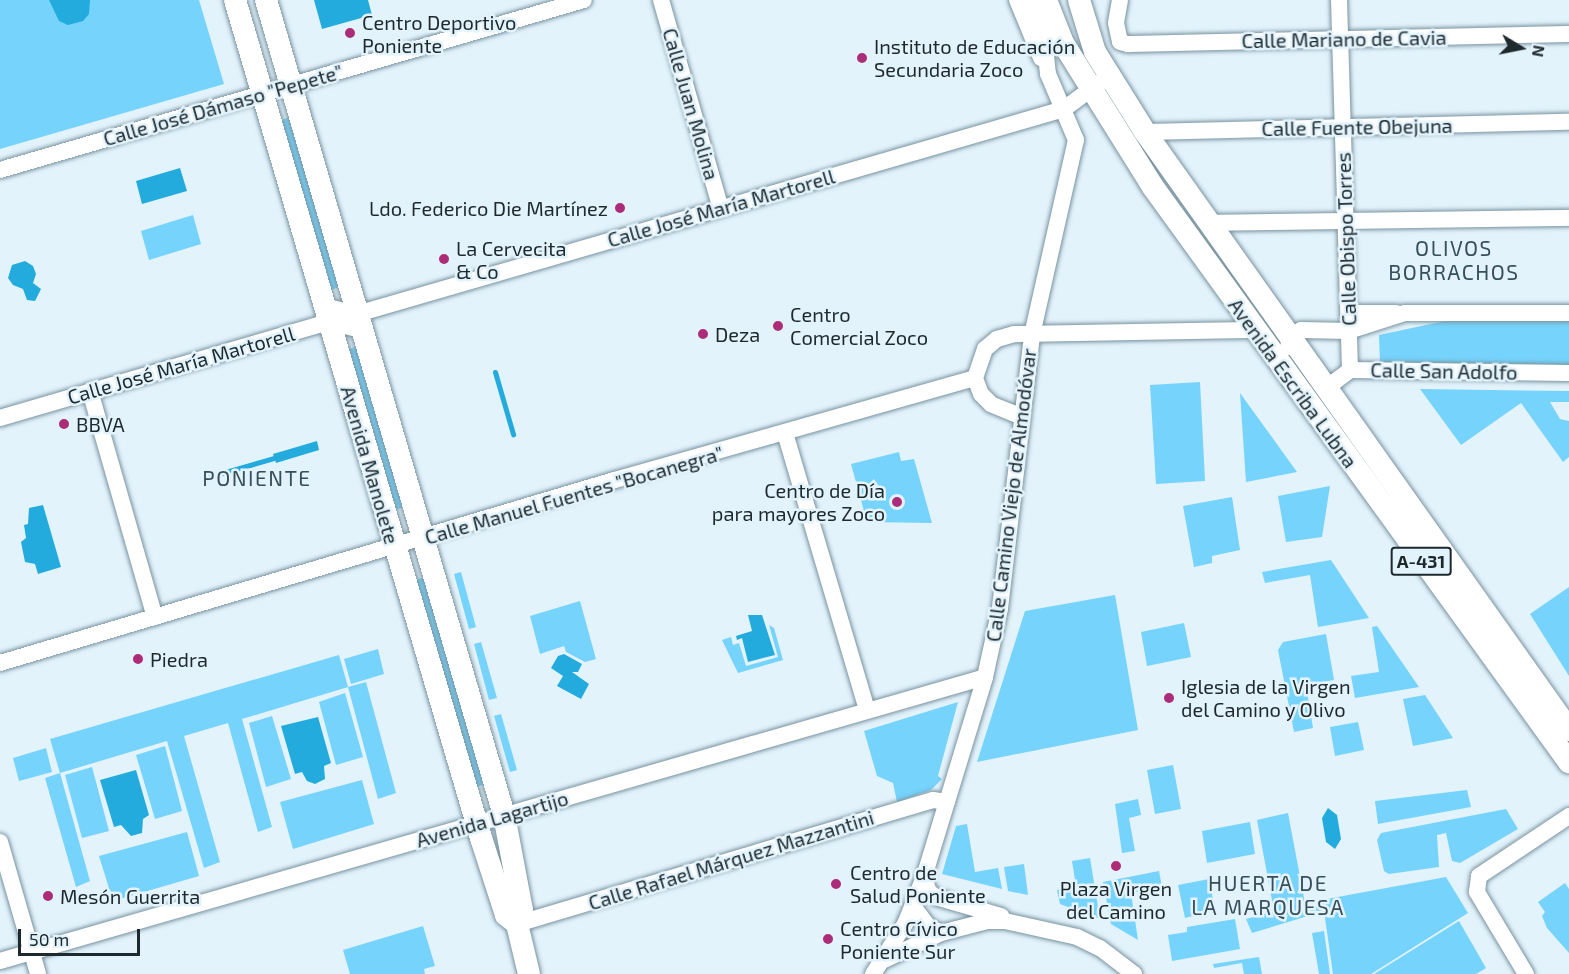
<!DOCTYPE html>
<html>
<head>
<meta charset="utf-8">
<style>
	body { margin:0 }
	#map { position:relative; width:1569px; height:974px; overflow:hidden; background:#e3f3fc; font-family:"Exo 2",sans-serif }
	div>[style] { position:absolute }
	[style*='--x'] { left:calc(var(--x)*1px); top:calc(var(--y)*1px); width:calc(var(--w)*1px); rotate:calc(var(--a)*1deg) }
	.green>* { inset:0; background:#76d3fc }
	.water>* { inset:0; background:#22abdc }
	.stream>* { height:5px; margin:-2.5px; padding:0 2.5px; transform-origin:2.5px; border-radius:2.5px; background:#22abdc }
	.roads { filter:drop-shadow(0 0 2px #79939f) drop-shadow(0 0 2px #79939f) }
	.minor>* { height:16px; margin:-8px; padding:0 8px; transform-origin:8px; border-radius:8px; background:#fff }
	.major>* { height:22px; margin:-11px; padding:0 11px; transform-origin:11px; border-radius:11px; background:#fff }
	.dots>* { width:16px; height:16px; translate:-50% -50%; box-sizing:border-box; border:3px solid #e3f3fc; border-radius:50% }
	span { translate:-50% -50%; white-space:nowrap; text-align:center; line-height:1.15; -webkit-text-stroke:5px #e3f3fc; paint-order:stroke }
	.shield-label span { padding:2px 4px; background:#e3f3fc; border:2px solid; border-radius:4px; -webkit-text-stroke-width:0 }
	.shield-label { font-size:18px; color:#1e292e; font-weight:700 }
	.poi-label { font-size:20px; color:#1e292e }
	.left { translate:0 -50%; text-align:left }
	.right { translate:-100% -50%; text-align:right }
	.street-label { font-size:20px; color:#1e292e }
	.neighbourhood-label { font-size:21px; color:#374f5a; letter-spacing:1.5px }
	.north { position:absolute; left:1491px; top:18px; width:60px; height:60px; -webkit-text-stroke:4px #e3f3fc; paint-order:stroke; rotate:100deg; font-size:16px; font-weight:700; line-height:24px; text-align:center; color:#1e292e }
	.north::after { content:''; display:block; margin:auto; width:21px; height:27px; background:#1e292e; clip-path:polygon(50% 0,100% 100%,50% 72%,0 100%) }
	.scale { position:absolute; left:18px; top:929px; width:122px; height:27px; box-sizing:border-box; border:3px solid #1e292e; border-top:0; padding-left:8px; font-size:18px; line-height:21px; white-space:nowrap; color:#1e292e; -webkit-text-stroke:4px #e3f3fc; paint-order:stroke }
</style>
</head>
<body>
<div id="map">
	<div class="green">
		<i style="clip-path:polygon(0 0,199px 0,224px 84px,0 149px)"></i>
		<i style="clip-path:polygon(291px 117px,340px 287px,330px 290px,281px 120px)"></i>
		<i style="clip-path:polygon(193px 215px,201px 244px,149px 260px,141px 231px)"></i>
		<i style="clip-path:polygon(1459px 318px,1569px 318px,1569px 365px,1380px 363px,1379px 335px)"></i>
		<i style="clip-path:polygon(359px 346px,405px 507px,394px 510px,348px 349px)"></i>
		<i style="clip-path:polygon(1200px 382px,1205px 481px,1156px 484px,1150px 385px)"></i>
		<i style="clip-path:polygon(1420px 389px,1569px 391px,1569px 402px,1550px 402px,1560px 419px,1569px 421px,1569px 457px,1563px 462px,1521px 403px,1461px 445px)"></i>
		<i style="clip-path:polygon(1240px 393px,1297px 472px,1246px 482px)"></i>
		<i style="clip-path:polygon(899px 452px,901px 461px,914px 459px,932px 523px,867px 522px,851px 464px)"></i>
		<i style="clip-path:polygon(1330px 486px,1322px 537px,1286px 542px,1278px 496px)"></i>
		<i style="clip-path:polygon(1232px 497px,1240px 550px,1212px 556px,1212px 563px,1194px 567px,1183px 506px)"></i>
		<i style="clip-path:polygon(1331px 560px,1369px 618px,1318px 627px,1310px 575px,1265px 583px,1262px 572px)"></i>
		<i style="clip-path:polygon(461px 572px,476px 627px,469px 629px,454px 574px)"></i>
		<i style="clip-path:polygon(426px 577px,486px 784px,475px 787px,415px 580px)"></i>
		<i style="clip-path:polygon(1569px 587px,1569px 676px,1530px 614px)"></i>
		<i style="clip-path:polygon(1115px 595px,1138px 730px,977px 762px,1025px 611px)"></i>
		<i style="clip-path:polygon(580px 601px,596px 659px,585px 662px,566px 652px,564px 646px,540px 654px,530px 616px)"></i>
		<i style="clip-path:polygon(1184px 623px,1191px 657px,1147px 666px,1141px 632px)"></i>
		<i style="clip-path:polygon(769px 625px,774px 628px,783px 660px,738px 673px,722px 640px,731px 637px,733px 645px,739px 643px,746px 666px,778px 657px)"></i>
		<i style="clip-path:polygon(1377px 626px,1419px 687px,1355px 698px,1351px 676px,1379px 672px,1372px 627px)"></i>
		<i style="clip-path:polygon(1326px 634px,1334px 680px,1306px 685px,1313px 728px,1294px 732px,1278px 650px,1283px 642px)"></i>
		<i style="clip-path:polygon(481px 642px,497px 698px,489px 700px,474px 644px)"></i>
		<i style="clip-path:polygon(378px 649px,384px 674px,351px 684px,344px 659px)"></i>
		<i style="clip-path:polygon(339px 655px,348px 687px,366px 682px,396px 793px,378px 799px,348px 687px,242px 719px,272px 827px,258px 832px,228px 723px,184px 736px,220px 862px,204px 868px,167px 741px,60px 773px,90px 881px,76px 887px,45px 778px,60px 773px,50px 739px)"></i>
		<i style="clip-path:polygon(345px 693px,363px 757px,336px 765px,319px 702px)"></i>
		<i style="clip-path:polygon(1425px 695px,1453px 738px,1413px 746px,1403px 699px)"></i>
		<i style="clip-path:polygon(958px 702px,938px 776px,942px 779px,931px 790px,897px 802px,893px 783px,877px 776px,864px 731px)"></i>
		<i style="clip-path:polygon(501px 714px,517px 770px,510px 772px,494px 716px)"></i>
		<i style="clip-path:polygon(272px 716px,291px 779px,266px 787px,249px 723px)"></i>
		<i style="clip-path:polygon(1358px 722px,1364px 750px,1335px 756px,1330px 727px)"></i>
		<i style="clip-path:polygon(165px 746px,182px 811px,155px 819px,136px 755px)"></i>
		<i style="clip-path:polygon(46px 748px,52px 772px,19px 781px,13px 758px)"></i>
		<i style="clip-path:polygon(1173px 765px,1181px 809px,1155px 814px,1147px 770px)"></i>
		<i style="clip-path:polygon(92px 767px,109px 831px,82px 838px,65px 775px)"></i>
		<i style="clip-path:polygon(362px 780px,374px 824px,293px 849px,280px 802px)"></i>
		<i style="clip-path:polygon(1467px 790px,1471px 807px,1378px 824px,1375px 801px)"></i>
		<i style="clip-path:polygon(1138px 799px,1141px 815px,1129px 818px,1135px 851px,1122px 853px,1115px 804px)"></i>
		<i style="clip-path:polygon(1506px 809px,1518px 829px,1460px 863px,1452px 861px,1446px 833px,1437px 835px,1439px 867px,1389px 874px,1384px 871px,1377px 840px,1381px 833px)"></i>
		<i style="clip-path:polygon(1288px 813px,1305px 903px,1446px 877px,1468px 913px,1371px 974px,1333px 974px,1324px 911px,1252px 933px,1246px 919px,1274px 911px,1257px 820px)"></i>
		<i style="clip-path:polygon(1250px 822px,1255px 854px,1207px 863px,1202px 831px)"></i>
		<i style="clip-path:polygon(967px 824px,975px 872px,998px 868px,1002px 889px,942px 874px,956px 826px)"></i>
		<i style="clip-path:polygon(187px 832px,199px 876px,113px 901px,99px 856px)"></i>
		<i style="clip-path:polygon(1090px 858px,1100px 919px,1060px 904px,1057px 890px,1076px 886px,1072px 861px)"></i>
		<i style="clip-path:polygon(1024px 864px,1028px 895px,1008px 891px,1004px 867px)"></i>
		<i style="clip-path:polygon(1159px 871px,1162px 887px,1131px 893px,1138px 940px,1111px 924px,1103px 882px)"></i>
		<i style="clip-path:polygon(1209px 879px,1215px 910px,1185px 918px,1178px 885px)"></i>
		<i style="clip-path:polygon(1565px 883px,1569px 889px,1569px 953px,1547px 928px,1542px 916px,1545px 912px,1538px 902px)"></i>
		<i style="clip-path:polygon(1235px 919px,1240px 949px,1172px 961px,1168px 935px,1187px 932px,1187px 927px)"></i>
		<i style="clip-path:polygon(1459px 921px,1486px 968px,1476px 974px,1374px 974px)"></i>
		<i style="clip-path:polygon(423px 926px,435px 966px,424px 969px,425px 974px,350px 974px,343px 950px)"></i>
		<i style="clip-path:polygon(1324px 931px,1330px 974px,1319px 974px,1312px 933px)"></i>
		<i style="clip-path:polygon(1259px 957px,1262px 974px,1244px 974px,1242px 963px,1214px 968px,1213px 964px)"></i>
	</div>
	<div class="water">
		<i style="clip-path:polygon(49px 0,90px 0,89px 14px,83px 21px,68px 25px,59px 21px)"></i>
		<i style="clip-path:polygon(314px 0,368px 0,372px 15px,322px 29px)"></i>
		<i style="clip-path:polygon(180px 168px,187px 191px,142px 204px,136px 181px)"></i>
		<i style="clip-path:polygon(25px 261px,33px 266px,36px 274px,33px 283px,41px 289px,35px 301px,27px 300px,23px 289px,13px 285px,8px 278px,12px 265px)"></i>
		<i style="clip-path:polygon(317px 441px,319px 450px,276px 463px,273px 454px)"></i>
		<i style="clip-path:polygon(43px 505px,61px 567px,38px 574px,35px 564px,25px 562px,21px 542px,26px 538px,24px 525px,28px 524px,29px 508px)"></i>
		<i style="clip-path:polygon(748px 615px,762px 615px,775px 655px,748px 662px,742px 638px,737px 640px,736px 636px,752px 631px)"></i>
		<i style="clip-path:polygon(564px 654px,582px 664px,578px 672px,572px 672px,589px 684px,581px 699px,557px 686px,563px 676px,551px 668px,558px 656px)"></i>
		<i style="clip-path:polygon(318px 717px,331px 763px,324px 766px,325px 779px,315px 784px,307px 781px,302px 772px,295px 774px,281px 726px)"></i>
		<i style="clip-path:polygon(136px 770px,149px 815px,143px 819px,142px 833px,131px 836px,121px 825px,114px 827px,100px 780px)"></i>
		<i style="clip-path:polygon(1328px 808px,1337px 815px,1341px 839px,1335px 849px,1326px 842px,1322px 818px)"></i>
	</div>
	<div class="stream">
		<i style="--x:495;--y:372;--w:65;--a:73.8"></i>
		<i style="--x:208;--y:477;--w:69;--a:-16.1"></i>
	</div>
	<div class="roads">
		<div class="minor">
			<i style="--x:661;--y:0;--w:217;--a:74"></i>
			<i style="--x:1017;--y:0;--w:63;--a:67.5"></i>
			<i style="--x:1120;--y:0;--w:23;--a:100"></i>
			<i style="--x:1116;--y:23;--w:19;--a:78"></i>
			<i style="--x:1120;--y:42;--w:8;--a:14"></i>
			<i style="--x:1128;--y:44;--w:441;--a:-1.3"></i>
			<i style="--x:1339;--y:0;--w:370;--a:88.3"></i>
			<i style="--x:1145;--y:132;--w:424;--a:-1.4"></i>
			<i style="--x:0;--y:170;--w:608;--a:-16.23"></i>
			<i style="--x:1208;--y:223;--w:361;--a:-0.8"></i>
			<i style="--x:324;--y:306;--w:34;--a:14"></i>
			<i style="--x:357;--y:314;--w:736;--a:-16.17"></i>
			<i style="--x:1064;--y:109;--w:44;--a:-36.6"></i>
			<i style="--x:1349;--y:313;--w:47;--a:0"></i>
			<i style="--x:1288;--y:347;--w:8;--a:-76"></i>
			<i style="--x:1290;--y:339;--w:14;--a:-39"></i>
			<i style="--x:1301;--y:330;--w:48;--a:1.2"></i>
			<i style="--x:1349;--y:331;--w:59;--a:-17.8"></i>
			<i style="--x:1405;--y:313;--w:164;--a:0"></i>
			<i style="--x:1325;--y:389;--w:31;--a:-37"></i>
			<i style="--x:1350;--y:370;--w:219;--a:0.8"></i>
			<i style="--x:90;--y:391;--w:235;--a:74"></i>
			<i style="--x:1020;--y:416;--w:31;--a:-158"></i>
			<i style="--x:991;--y:404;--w:14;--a:-135"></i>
			<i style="--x:981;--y:394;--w:17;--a:-111"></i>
			<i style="--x:975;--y:378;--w:31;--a:-71"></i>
			<i style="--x:985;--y:349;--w:16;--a:-40"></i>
			<i style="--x:997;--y:339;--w:18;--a:-16"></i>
			<i style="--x:1014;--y:334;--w:240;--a:-1"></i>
			<i style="--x:0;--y:418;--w:343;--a:-16.3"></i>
			<i style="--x:329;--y:322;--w:33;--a:14"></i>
			<i style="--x:785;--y:433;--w:288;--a:73.5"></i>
			<i style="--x:0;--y:663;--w:638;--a:-16.59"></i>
			<i style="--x:611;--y:481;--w:378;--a:-15.8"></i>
			<i style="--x:0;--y:842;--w:137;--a:73.9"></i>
			<i style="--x:924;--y:877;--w:16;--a:72"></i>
			<i style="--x:929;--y:892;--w:9;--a:36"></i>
			<i style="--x:936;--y:897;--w:68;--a:16.3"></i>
			<i style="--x:913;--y:906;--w:25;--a:53"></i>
			<i style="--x:928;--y:926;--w:15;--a:28"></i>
			<i style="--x:517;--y:924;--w:434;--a:-16.6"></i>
			<i style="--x:933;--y:800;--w:14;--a:8"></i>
			<i style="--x:884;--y:960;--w:63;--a:-25.3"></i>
			<i style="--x:941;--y:933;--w:48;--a:-14.6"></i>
			<i style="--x:987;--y:921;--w:18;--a:0"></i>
			<i style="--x:1005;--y:921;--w:74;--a:12.5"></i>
			<i style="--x:1077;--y:937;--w:25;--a:26"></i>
			<i style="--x:1100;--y:948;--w:43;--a:37.4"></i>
			<i style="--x:0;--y:961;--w:1025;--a:-16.08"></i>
			<i style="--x:873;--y:974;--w:59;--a:-57.4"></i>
			<i style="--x:905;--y:924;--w:51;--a:-68"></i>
			<i style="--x:924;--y:877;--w:209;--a:-73"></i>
			<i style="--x:985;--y:677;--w:71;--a:-77.7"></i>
			<i style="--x:1000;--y:608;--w:275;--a:-83.3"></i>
			<i style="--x:1032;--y:335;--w:200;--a:-77.3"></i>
			<i style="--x:1076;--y:140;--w:72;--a:-113"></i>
			<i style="--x:1048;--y:74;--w:55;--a:-96.2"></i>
			<i style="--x:1526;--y:974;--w:96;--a:-120.9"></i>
			<i style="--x:1477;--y:892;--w:16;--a:-83"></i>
			<i style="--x:1479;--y:876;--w:108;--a:-33.7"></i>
		</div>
		<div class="major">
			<i style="--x:235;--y:0;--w:873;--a:73.64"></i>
			<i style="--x:481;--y:838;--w:81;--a:72"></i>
			<i style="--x:506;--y:915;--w:14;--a:39"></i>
			<i style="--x:266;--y:0;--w:849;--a:73.72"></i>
			<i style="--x:504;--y:815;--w:97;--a:79.3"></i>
			<i style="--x:522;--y:910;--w:15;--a:110"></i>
			<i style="--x:517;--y:924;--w:51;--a:76.5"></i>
			<i style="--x:1024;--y:0;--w:43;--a:47.8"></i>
			<i style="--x:1046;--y:0;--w:46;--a:68.4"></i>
			<i style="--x:1063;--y:43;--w:170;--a:58"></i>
			<i style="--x:1153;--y:187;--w:710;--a:54.12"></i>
			<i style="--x:1079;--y:0;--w:54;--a:72.9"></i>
			<i style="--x:1095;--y:52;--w:94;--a:58"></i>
			<i style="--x:1145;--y:132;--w:733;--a:54.66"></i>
		</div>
	</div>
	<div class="dots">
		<i style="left:350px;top:33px;background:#ad2c78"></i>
		<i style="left:862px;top:58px;background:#ad2c78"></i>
		<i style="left:620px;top:208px;background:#ad2c78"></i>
		<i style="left:444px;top:259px;background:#ad2c78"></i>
		<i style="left:778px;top:326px;background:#ad2c78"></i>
		<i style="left:703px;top:334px;background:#ad2c78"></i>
		<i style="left:64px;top:424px;background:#ad2c78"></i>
		<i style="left:897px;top:502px;background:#ad2c78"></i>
		<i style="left:138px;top:659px;background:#ad2c78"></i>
		<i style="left:1169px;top:698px;background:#ad2c78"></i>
		<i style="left:1116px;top:866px;background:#ad2c78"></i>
		<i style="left:836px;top:884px;background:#ad2c78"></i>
		<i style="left:48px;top:896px;background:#ad2c78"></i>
		<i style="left:828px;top:939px;background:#ad2c78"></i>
	</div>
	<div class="shield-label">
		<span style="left:1421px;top:561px">A-431</span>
	</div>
	<div class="poi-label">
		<span class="left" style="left:362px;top:34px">Centro Deportivo<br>Poniente</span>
		<span class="left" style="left:874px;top:58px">Instituto de Educación<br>Secundaria Zoco</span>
		<span class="right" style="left:608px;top:208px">Ldo. Federico Die Martínez</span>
		<span class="left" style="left:456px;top:260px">La Cervecita<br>&amp; Co</span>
		<span class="left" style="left:790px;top:326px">Centro<br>Comercial Zoco</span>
		<span class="left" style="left:715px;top:334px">Deza</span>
		<span class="left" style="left:76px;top:424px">BBVA</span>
		<span class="right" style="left:885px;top:502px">Centro de Día<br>para mayores Zoco</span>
		<span class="left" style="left:150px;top:659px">Piedra</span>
		<span class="left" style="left:1181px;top:698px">Iglesia de la Virgen<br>del Camino y Olivo</span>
		<span class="left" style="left:850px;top:884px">Centro de<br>Salud Poniente</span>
		<span style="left:1116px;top:900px">Plaza Virgen<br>del Camino</span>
		<span class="left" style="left:60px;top:896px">Mesón Guerrita</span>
		<span class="left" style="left:840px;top:940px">Centro Cívico<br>Poniente Sur</span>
	</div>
	<div class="street-label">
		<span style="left:1344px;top:39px;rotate:-1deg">Calle Mariano de Cavia</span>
		<span style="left:691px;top:104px;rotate:74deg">Calle Juan Molina</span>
		<span style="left:223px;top:105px;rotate:-16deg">Calle José Dámaso "Pepete"</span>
		<span style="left:1357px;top:127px;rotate:-1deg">Calle Fuente Obejuna</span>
		<span style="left:721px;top:208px;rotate:-16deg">Calle José María Martorell</span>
		<span style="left:1346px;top:239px;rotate:-92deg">Calle Obispo Torres</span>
		<span style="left:181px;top:365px;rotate:-16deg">Calle José María Martorell</span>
		<span style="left:1444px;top:371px;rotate:1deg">Calle San Adolfo</span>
		<span style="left:1293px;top:383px;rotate:54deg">Avenida Escriba Lubna</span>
		<span style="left:370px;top:465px;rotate:74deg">Avenida Manolete</span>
		<span style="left:574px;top:495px;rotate:-16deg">Calle Manuel Fuentes "Bocanegra"</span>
		<span style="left:1011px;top:495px;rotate:-83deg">Calle Camino Viejo de Almodóvar</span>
		<span style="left:492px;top:819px;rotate:-16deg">Avenida Lagartijo</span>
		<span style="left:731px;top:860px;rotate:-17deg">Calle Rafael Márquez Mazzantini</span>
	</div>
	<div class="neighbourhood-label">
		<span style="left:1454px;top:260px">OLIVOS<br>BORRACHOS</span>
		<span style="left:257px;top:478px">PONIENTE</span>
		<span style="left:1268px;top:895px">HUERTA DE<br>LA MARQUESA</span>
	</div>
	<div class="north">N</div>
	<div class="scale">50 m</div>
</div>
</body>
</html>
